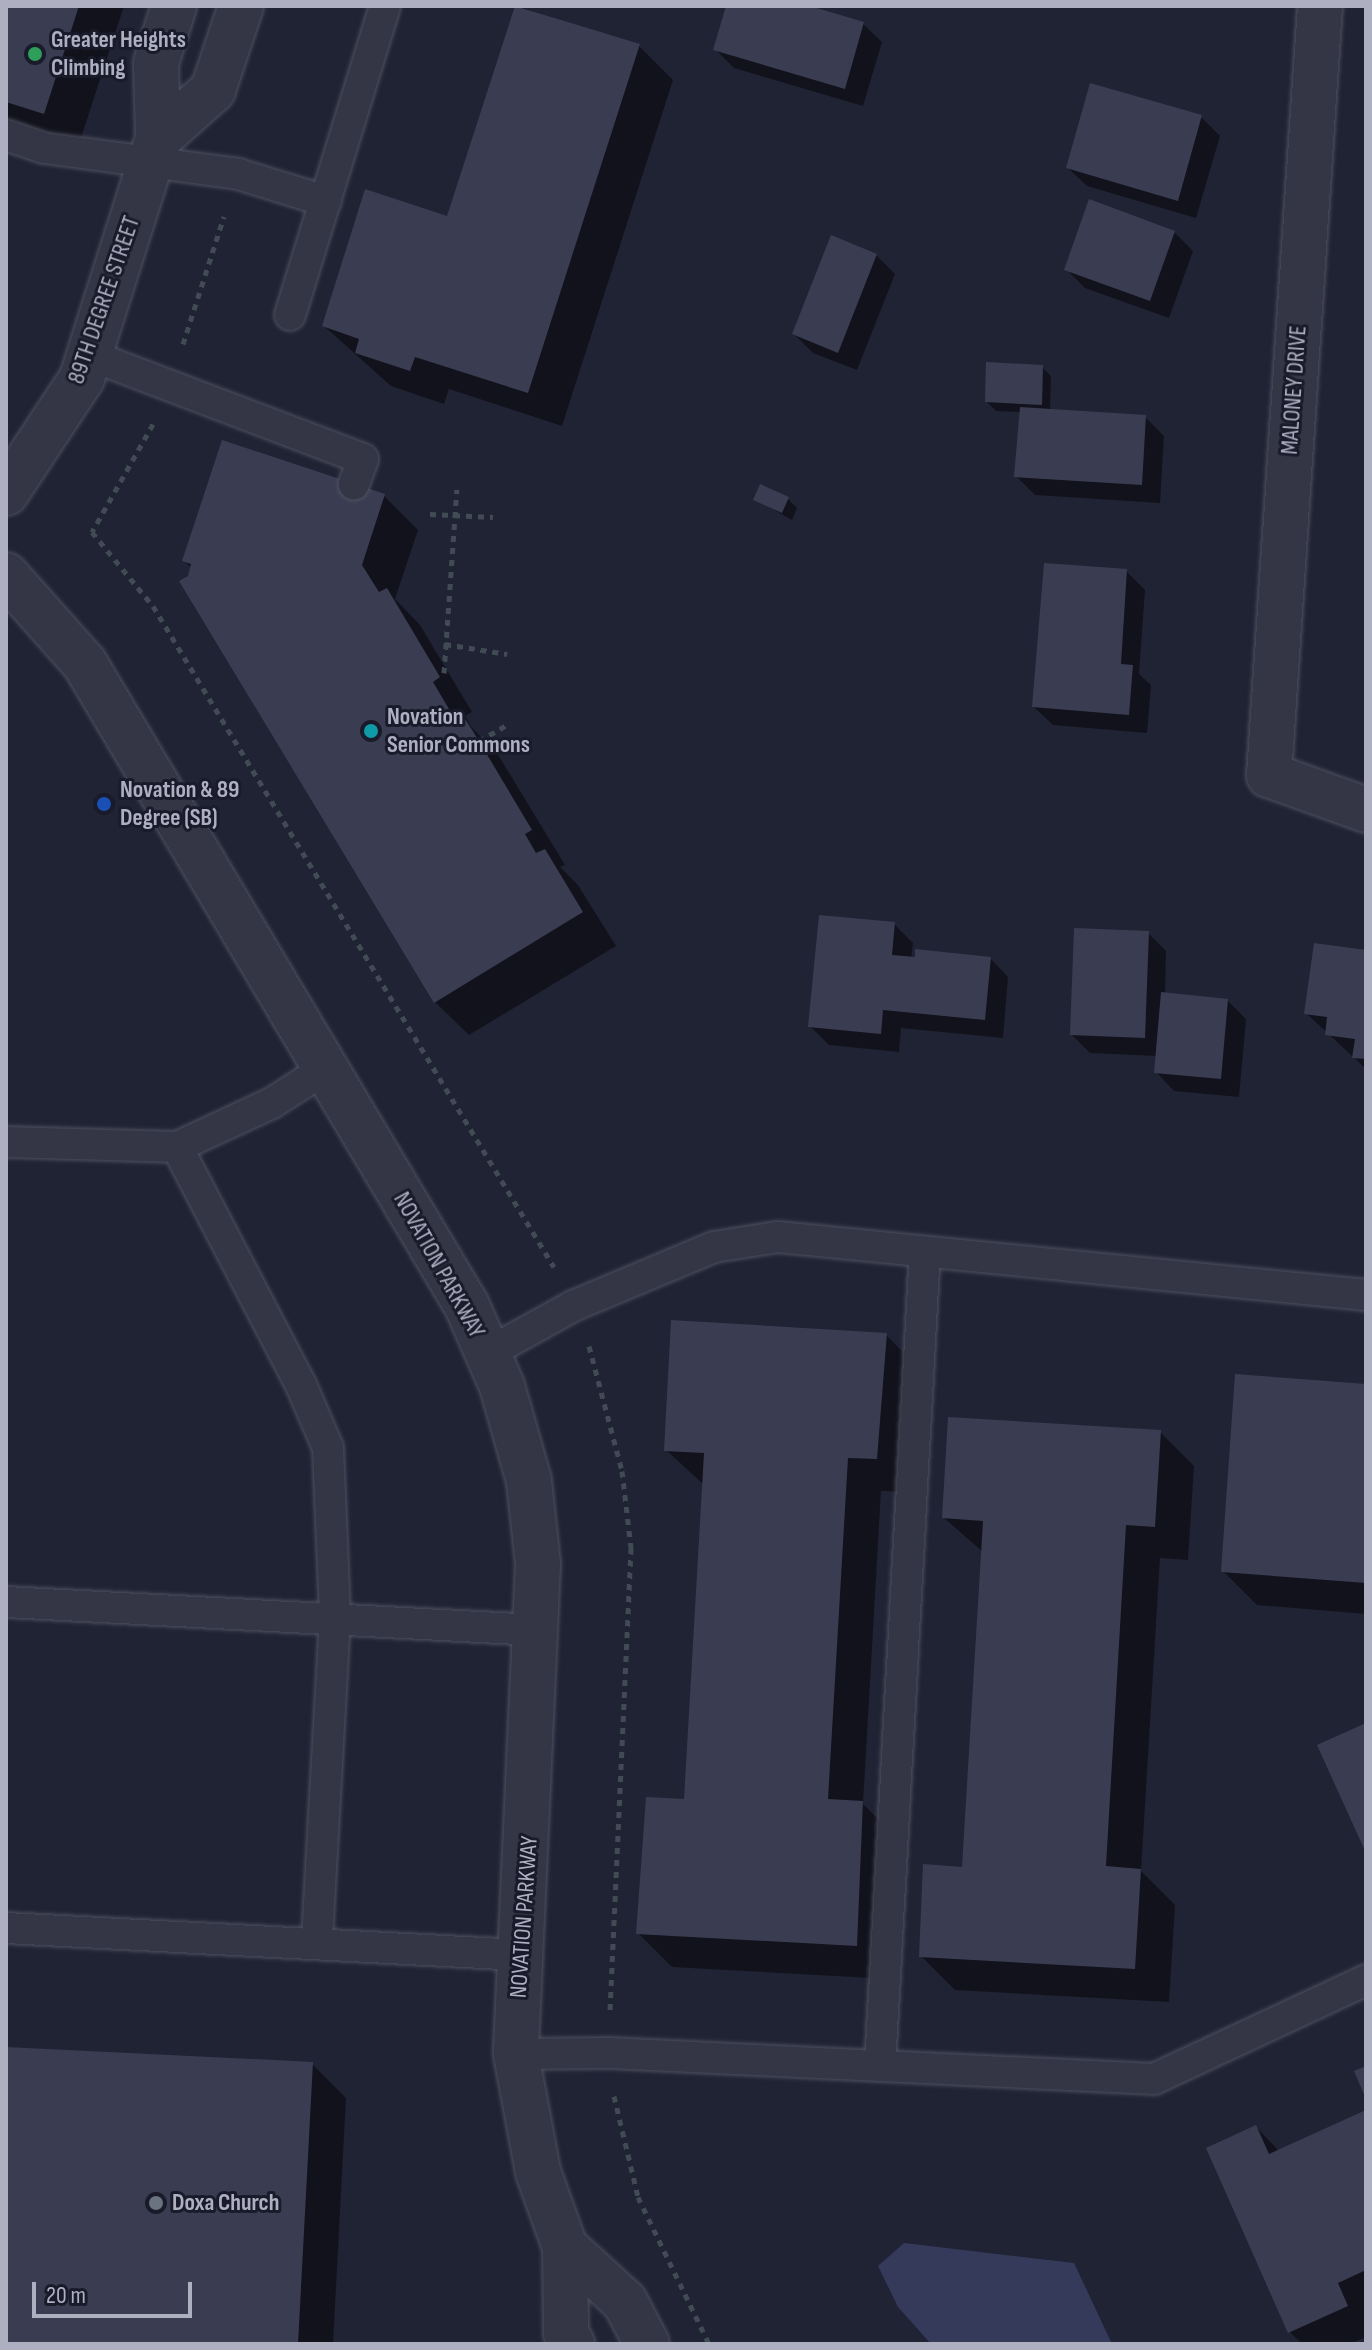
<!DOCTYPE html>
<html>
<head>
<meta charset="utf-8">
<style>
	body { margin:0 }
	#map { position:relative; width:1372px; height:2350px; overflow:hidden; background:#202334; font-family:"Sofia Sans Condensed",sans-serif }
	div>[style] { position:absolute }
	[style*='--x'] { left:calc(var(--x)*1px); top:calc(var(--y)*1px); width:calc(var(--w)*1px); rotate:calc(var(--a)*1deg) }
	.water>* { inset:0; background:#353a5b }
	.shadow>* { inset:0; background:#0007 }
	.building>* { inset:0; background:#3a3d52 }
	.path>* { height:5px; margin-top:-2.5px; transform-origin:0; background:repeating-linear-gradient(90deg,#404b53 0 6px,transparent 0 12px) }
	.roads { filter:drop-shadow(0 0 2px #4e5060) drop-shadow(0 0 2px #4e5060) }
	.lane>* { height:30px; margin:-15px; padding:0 15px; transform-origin:15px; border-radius:15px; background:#343645 }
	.street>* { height:44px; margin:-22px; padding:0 22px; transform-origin:22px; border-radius:22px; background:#343645 }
	.dots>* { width:22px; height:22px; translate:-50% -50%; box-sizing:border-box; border:4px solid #191b2a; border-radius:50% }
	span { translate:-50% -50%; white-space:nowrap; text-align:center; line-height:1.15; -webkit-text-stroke:6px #191b2a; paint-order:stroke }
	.poi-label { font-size:24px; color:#aeb0c2; font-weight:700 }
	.left { translate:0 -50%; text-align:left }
	.street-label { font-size:24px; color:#aeb0c2 }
	.frame { position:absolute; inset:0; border:8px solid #aeb0c2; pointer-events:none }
	.scale { position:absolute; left:32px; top:2282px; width:160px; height:36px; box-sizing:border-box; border:4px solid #aeb0c2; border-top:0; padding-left:10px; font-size:24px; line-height:28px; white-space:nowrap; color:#aeb0c2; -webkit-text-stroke:6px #191b2a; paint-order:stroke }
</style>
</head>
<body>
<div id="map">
	<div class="water">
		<i style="clip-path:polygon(904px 2243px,1074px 2263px,1112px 2344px,931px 2344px,898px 2307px,878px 2266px)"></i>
	</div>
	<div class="shadow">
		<i style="clip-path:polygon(6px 6px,124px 6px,78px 147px,6px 124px)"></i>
		<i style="clip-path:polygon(517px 6px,639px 46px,673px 80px,562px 426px,449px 389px,444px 404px,391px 386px,324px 326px,448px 219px)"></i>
		<i style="clip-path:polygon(729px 6px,802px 6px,863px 24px,882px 42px,863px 106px,734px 68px,716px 50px)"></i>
		<i style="clip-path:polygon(1201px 117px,1220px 136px,1196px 218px,1087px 186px,1068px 168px)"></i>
		<i style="clip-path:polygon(1174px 232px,1193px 251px,1169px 318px,1085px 288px,1067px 270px)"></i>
		<i style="clip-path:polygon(876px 255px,895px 274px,857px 370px,813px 353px,794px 334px)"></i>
		<i style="clip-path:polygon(1042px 367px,1051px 376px,1050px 411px,1145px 417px,1164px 436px,1160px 503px,1035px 495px,1016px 476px,1021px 412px,996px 411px,987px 402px)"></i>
		<i style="clip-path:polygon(384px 496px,418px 530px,395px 599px,420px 625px,472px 712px,465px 716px,472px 728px,497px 753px,565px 865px,560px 867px,578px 885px,616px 946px,469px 1035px,435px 1002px,189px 578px,192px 568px,184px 561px)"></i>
		<i style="clip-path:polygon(755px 499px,788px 499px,797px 508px,792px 520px)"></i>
		<i style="clip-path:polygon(1126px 571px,1145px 590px,1139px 674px,1151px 685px,1147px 733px,1053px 725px,1034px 707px)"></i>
		<i style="clip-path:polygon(894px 924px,913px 943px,911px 959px,990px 958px,1008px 977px,1003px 1038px,901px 1028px,899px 1052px,829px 1045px,810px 1026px)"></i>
		<i style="clip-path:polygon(1148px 933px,1166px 951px,1165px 995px,1227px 1000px,1246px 1019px,1239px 1097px,1174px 1091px,1156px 1072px,1157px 1056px,1090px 1053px,1072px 1035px)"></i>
		<i style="clip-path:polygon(1366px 952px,1366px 1069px,1306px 1013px)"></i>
		<i style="clip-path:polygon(886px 1335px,920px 1369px,910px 1492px,881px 1491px,863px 1804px,896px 1837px,890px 1979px,672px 1967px,638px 1933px,685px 1801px,704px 1485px,666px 1450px)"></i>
		<i style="clip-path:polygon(1366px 1386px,1366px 1614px,1257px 1605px,1223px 1571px)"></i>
		<i style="clip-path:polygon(1160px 1432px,1194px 1466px,1188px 1560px,1160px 1558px,1141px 1871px,1175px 1905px,1169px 2002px,955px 1990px,921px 1956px,964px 1869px,983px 1552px,944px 1518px)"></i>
		<i style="clip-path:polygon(6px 2049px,312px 2064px,346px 2098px,333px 2344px,6px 2344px)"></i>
		<i style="clip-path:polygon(1366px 2113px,1366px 2337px,1350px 2344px,1302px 2344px,1290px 2332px,1256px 2127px,1279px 2151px)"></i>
	</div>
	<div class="building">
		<i style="clip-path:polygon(6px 6px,79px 6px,44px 114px,6px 102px)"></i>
		<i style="clip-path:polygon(515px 6px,640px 44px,528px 393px,415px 357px,410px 371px,355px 353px,359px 339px,322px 326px,365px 189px,447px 216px)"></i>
		<i style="clip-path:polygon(726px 6px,810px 6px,864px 22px,845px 89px,713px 50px)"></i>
		<i style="clip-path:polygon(1090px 83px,1202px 115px,1178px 201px,1066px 168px)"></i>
		<i style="clip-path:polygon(1089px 199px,1175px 231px,1150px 301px,1064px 270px)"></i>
		<i style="clip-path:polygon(831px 235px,877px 254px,838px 353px,792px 334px)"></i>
		<i style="clip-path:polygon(986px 362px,1043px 365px,1042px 405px,985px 402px)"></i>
		<i style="clip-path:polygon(1020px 407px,1146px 415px,1142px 485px,1014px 477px)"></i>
		<i style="clip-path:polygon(222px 440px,385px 494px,362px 565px,379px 592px,387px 588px,440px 677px,433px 682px,456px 721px,464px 717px,479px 741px,532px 830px,525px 834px,536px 853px,545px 849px,583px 912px,434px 1003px,179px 581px,188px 576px,191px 564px,182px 561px)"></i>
		<i style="clip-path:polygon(760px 484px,789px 497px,782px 513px,753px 500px)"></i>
		<i style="clip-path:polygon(1044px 563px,1127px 569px,1121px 664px,1133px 665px,1129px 715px,1032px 707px)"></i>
		<i style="clip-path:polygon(819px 915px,895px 922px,892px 955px,915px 957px,915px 949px,991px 957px,985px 1020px,883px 1010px,881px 1034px,808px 1027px)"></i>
		<i style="clip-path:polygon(1074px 928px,1149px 931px,1145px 1038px,1070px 1035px)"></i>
		<i style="clip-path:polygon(1314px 943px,1366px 950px,1366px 1059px,1352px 1058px,1355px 1039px,1325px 1035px,1327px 1017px,1304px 1014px)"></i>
		<i style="clip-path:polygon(1161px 992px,1228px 999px,1221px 1079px,1154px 1073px)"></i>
		<i style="clip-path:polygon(671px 1320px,887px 1333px,877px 1459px,848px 1458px,828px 1799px,863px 1801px,857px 1946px,636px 1934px,646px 1797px,684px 1799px,704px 1453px,664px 1451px)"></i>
		<i style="clip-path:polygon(1235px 1374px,1366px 1384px,1366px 1583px,1221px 1572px)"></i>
		<i style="clip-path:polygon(948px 1417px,1161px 1430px,1155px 1527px,1126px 1525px,1106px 1866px,1141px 1869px,1135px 1969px,919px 1957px,923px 1864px,962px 1867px,983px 1521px,942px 1518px)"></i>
		<i style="clip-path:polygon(1366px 1723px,1366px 1853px,1317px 1745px)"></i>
		<i style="clip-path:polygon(6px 2047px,313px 2062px,298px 2344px,6px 2344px)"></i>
		<i style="clip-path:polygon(1366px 2066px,1366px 2099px,1354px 2071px)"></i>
		<i style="clip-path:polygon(1366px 2110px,1366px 2270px,1338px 2283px,1348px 2306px,1288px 2333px,1206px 2148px,1256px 2125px,1269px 2154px)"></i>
	</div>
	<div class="path">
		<i style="--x:183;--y:344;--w:134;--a:-72.2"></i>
		<i style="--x:153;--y:424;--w:124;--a:119.5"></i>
		<i style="--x:92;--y:532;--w:96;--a:50.5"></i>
		<i style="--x:153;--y:606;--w:773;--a:58.76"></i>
		<i style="--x:430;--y:514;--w:63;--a:2.7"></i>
		<i style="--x:445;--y:644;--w:63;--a:9.2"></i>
		<i style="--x:444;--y:673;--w:184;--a:-86"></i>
		<i style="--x:479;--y:741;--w:36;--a:-30"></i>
		<i style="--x:589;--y:1346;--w:129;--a:75.2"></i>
		<i style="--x:622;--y:1471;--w:78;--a:83.3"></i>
		<i style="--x:631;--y:1548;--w:462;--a:92.6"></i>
		<i style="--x:614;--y:2096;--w:104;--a:76.6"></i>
		<i style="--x:638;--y:2197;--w:163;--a:64.2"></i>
	</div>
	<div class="roads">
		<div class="lane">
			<i style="--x:6;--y:135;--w:40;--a:18.9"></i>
			<i style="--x:44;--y:148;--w:196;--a:7.6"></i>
			<i style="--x:238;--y:174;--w:92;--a:17.1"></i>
			<i style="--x:290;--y:315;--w:323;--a:-72.9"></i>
			<i style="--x:89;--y:355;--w:293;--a:20.8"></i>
			<i style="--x:363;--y:459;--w:27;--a:110"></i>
			<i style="--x:6;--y:1142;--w:171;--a:1.7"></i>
			<i style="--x:177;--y:1147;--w:105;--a:-24.9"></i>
			<i style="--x:272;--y:1103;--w:63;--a:-32.7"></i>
			<i style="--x:177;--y:1147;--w:268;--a:62.5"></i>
			<i style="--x:301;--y:1385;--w:69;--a:66.8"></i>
			<i style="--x:328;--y:1448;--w:170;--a:87.6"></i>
			<i style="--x:335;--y:1618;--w:326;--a:93.2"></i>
			<i style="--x:488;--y:1353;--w:97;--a:-28.9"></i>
			<i style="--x:573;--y:1306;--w:153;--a:-22.7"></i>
			<i style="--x:714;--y:1247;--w:65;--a:-8.9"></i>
			<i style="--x:778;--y:1237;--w:591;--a:5.63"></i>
			<i style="--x:6;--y:1602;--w:532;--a:3.02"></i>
			<i style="--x:6;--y:1928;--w:516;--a:3"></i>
			<i style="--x:516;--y:2054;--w:93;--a:-0.6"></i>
			<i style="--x:609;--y:2053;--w:546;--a:2.73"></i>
			<i style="--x:1154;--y:2079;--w:234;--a:-25"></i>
			<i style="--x:880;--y:2066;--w:815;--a:-86.84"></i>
		</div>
		<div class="street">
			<i style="--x:1320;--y:6;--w:771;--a:93.79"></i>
			<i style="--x:1269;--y:775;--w:103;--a:19.8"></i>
			<i style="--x:158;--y:139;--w:74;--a:-41.7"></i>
			<i style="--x:213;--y:90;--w:89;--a:-71.6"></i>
			<i style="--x:6;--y:493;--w:138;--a:-56.5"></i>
			<i style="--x:82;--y:378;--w:251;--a:-72.4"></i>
			<i style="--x:158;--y:139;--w:76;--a:-91.5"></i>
			<i style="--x:156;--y:63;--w:60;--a:-72.5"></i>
			<i style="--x:6;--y:575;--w:119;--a:48.4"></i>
			<i style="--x:85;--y:664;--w:747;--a:59.25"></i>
			<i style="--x:467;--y:1306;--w:87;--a:66.4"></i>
			<i style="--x:502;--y:1386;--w:99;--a:74.1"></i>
			<i style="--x:529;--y:1481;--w:83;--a:83.8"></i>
			<i style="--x:538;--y:1564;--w:490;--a:92.6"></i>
			<i style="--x:516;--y:2054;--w:120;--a:79.4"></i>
			<i style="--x:538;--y:2172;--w:80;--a:70.2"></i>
			<i style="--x:565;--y:2247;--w:86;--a:89.3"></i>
			<i style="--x:566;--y:2333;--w:13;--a:61"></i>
			<i style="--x:565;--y:2247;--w:81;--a:42.5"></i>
			<i style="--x:625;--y:2302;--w:47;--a:62.4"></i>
		</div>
	</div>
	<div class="dots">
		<i style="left:35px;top:54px;background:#2e9e5b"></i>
		<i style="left:371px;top:731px;background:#0f9aa8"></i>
		<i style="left:104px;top:804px;background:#1a4fb4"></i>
		<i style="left:156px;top:2203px;background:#6b7280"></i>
	</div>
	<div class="poi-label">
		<span class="left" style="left:51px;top:54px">Greater Heights<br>Climbing</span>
		<span class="left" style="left:387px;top:731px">Novation<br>Senior Commons</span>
		<span class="left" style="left:120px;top:804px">Novation &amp; 89<br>Degree (SB)</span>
		<span class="left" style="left:172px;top:2203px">Doxa Church</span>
	</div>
	<div class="street-label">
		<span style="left:104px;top:300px;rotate:-71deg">89TH DEGREE STREET</span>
		<span style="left:1294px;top:390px;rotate:-86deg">MALONEY DRIVE</span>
		<span style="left:439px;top:1265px;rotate:61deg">NOVATION PARKWAY</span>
		<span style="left:524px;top:1917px;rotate:-86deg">NOVATION PARKWAY</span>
	</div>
	<div class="frame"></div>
	<div class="scale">20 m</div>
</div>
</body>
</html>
